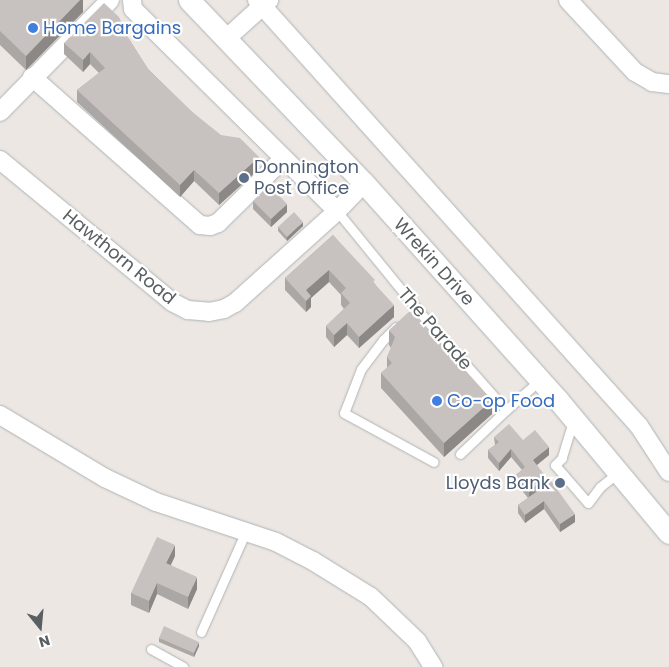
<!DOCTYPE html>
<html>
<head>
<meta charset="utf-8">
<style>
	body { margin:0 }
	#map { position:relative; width:669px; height:667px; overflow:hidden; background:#ece7e2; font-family:Poppins,sans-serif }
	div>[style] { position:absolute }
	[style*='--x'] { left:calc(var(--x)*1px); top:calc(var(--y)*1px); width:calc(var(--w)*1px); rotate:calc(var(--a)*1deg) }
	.roads { filter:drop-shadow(0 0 1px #afb3b6) drop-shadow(0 0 1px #afb3b6) }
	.service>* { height:9px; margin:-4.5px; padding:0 4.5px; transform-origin:4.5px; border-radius:4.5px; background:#fff }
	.minor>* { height:18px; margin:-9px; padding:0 9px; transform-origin:9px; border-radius:9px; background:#fff }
	.tertiary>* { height:21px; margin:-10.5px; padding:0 10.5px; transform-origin:10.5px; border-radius:10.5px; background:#fff }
	.wall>* { inset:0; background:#aba7a4 }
	.shaded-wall>* { inset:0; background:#8b8886 }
	.building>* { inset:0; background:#c7c2bf }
	.dots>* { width:14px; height:14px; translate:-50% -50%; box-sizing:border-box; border:2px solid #fff; border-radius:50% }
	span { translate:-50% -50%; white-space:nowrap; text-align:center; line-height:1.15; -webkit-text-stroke:4.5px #fff; paint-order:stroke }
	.shop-label { font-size:18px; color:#366cbe }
	.left { translate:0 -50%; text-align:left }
	.service-label { font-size:18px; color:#4e5e75 }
	.right { translate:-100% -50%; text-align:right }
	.street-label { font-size:18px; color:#5a5f61 }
	.north { position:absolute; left:15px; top:602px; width:50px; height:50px; -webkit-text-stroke:4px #fff; paint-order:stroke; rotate:163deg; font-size:14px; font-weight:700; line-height:20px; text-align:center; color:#5a5f61 }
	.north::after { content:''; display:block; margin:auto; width:18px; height:22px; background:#5a5f61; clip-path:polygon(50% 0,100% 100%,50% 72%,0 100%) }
</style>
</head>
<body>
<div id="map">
	<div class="roads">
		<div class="service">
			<i style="--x:337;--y:211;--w:125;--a:50.8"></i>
			<i style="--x:416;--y:308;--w:136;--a:48.6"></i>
			<i style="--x:506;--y:410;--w:45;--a:-41.4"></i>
			<i style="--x:396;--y:327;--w:18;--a:135"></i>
			<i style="--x:383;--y:340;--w:36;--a:127"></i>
			<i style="--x:361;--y:369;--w:47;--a:111.1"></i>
			<i style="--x:344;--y:413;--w:102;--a:28.6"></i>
			<i style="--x:573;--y:421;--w:39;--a:107"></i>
			<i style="--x:562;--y:458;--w:10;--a:135"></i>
			<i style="--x:555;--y:465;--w:50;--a:49"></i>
			<i style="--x:588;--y:503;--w:20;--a:-53"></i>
			<i style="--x:600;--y:487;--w:22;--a:-39"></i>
			<i style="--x:460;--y:454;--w:64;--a:-43.7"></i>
			<i style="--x:201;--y:632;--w:108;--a:-66"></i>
			<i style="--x:151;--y:649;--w:37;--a:29"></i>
		</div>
		<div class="minor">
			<i style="--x:132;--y:0;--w:9;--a:84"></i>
			<i style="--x:133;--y:9;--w:287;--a:44.7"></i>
			<i style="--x:337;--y:211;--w:39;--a:-46"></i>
			<i style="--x:257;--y:0;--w:572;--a:48.12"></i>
			<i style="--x:639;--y:426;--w:55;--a:56.9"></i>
			<i style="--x:568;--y:0;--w:98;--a:47.1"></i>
			<i style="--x:635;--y:72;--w:20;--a:30"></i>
			<i style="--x:652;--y:82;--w:17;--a:7"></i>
			<i style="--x:227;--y:38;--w:57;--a:-42.1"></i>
			<i style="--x:32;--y:77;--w:224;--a:41.4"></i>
			<i style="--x:200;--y:225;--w:10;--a:6"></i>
			<i style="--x:210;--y:226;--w:9;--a:-21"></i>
			<i style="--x:218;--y:223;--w:91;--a:-44.6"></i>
			<i style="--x:0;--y:112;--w:157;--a:-45.5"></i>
			<i style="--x:0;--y:160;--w:223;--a:39.5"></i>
			<i style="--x:172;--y:302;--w:18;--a:27"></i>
			<i style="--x:188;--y:310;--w:21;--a:5"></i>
			<i style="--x:209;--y:312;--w:15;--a:-11"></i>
			<i style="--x:224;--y:309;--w:13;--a:-29"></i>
			<i style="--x:235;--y:303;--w:137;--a:-42"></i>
			<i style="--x:0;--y:415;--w:122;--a:31"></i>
			<i style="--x:105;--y:478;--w:56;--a:25.2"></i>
			<i style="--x:156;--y:502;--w:126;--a:18.4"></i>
			<i style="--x:276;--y:542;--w:42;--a:27.2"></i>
			<i style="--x:313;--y:561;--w:68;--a:31.8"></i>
			<i style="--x:371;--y:597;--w:64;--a:43.7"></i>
			<i style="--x:417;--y:641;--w:31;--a:58"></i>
		</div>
		<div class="tertiary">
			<i style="--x:189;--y:0;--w:253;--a:46.3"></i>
			<i style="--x:364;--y:183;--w:291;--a:48.2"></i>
			<i style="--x:558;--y:400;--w:173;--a:50.2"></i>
		</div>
	</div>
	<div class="wall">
		<i style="clip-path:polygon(0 0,83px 0,83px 12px,26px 70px,0 45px)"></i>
		<i style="clip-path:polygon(129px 39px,148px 69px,191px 111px,259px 169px,219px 205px,194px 181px,180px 197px,77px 102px,77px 90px,99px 73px,90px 64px,83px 72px,64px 54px,64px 43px)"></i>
		<i style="clip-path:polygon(253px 201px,287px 212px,271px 227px,253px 209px)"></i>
		<i style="clip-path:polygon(303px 226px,287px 241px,278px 231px,278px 227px)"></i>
		<i style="clip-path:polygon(333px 235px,375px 284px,394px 317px,359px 348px,347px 335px,334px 347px,326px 337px,326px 326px,344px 309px,341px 305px,341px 295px,329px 282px,311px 298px,311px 307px,306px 312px,285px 290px,285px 278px)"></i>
		<i style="clip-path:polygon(389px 330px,492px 414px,444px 457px,381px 388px,381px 373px,387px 368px,387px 357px,391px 348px,389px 345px)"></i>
		<i style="clip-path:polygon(494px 437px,523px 440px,549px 455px,537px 465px,546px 485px,575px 522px,560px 532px,544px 509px,525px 523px,518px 513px,518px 505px,528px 498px,516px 483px,516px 475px,522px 470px,511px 457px,499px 471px,488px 458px,488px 450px,495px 445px)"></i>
		<i style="clip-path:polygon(175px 556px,171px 565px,197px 589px,188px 609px,157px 594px,149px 613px,131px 605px,131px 593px)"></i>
		<i style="clip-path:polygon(159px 638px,199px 646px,194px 657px,159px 642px)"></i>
	</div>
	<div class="shaded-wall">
		<i style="clip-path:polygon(80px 0,83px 0,83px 12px,26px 70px,26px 56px)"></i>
		<i style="clip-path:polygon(90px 52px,90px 64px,83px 72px,83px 60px)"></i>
		<i style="clip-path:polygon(259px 157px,259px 169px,219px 205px,219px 193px)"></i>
		<i style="clip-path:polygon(194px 170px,194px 181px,180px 197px,180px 185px)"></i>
		<i style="clip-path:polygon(287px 204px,287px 212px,271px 227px,271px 219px)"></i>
		<i style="clip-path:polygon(303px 222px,303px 226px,287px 241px,287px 237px)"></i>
		<i style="clip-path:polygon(329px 270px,329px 282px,311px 298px,311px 307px,306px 312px,306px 290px)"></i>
		<i style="clip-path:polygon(394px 305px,394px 317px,359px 348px,359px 337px)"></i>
		<i style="clip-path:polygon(347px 323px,347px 335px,334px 347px,334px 335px)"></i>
		<i style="clip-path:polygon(492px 400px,492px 414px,444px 457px,444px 443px)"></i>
		<i style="clip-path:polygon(549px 447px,549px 455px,533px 468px,533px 460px)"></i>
		<i style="clip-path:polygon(511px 449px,511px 457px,499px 471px,499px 463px)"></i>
		<i style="clip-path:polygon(546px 477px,546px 485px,529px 499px,529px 491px)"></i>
		<i style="clip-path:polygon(544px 501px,544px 509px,525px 523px,525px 515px)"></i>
		<i style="clip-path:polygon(575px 514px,575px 522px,560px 532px,560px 524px)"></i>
		<i style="clip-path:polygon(175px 545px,175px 556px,166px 574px,166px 563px)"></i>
		<i style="clip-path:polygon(197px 577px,197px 589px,188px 609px,188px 597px)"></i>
		<i style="clip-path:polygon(157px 583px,157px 594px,149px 613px,149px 601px)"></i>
		<i style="clip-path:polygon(199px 642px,199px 646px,194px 657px,194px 653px)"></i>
	</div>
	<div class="building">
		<i style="clip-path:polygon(0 0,80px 0,26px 56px,0 31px)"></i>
		<i style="clip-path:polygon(104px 3px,119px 17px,129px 39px,148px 69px,191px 111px,221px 135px,240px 138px,259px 157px,219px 193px,194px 170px,180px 185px,77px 90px,105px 68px,90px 52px,83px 60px,64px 43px)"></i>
		<i style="clip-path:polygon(269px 185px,287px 204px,271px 219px,253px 201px)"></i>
		<i style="clip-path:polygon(294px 212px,303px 222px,287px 237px,278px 227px)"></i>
		<i style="clip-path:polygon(333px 235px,375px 280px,373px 282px,394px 305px,359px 337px,347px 323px,334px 335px,326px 326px,350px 303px,341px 293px,346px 288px,329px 270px,306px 290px,311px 296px,306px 301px,285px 278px)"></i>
		<i style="clip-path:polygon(411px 310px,492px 400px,444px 443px,381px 373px,392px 363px,387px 357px,395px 337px,389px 330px)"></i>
		<i style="clip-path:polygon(509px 424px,523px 440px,535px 430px,549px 447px,533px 460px,546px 477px,529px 491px,516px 475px,525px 467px,511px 449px,499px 463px,488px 450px,499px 442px,494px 437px)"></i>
		<i style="clip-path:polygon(551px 481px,575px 514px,560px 524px,544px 501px,525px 515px,518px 505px)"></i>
		<i style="clip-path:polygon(157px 537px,175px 545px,166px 563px,197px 577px,188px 597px,157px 583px,149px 601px,131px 593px)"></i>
		<i style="clip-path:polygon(164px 626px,199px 642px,194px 653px,159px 638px)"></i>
	</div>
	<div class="dots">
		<i style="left:33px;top:28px;background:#3f7fe0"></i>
		<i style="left:244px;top:178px;background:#5c6f8a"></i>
		<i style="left:437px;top:401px;background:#3f7fe0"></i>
		<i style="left:560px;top:483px;background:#5c6f8a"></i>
	</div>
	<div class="shop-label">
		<span class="left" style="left:43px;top:28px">Home Bargains</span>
		<span class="left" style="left:447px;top:401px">Co-op Food</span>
	</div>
	<div class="service-label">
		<span class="left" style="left:254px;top:178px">Donnington<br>Post Office</span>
		<span class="right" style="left:550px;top:483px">Lloyds Bank</span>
	</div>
	<div class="street-label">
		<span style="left:119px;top:257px;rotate:39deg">Hawthorn Road</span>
		<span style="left:434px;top:262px;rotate:48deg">Wrekin Drive</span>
		<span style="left:435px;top:329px;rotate:49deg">The Parade</span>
	</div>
	<div class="north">N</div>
</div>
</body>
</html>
